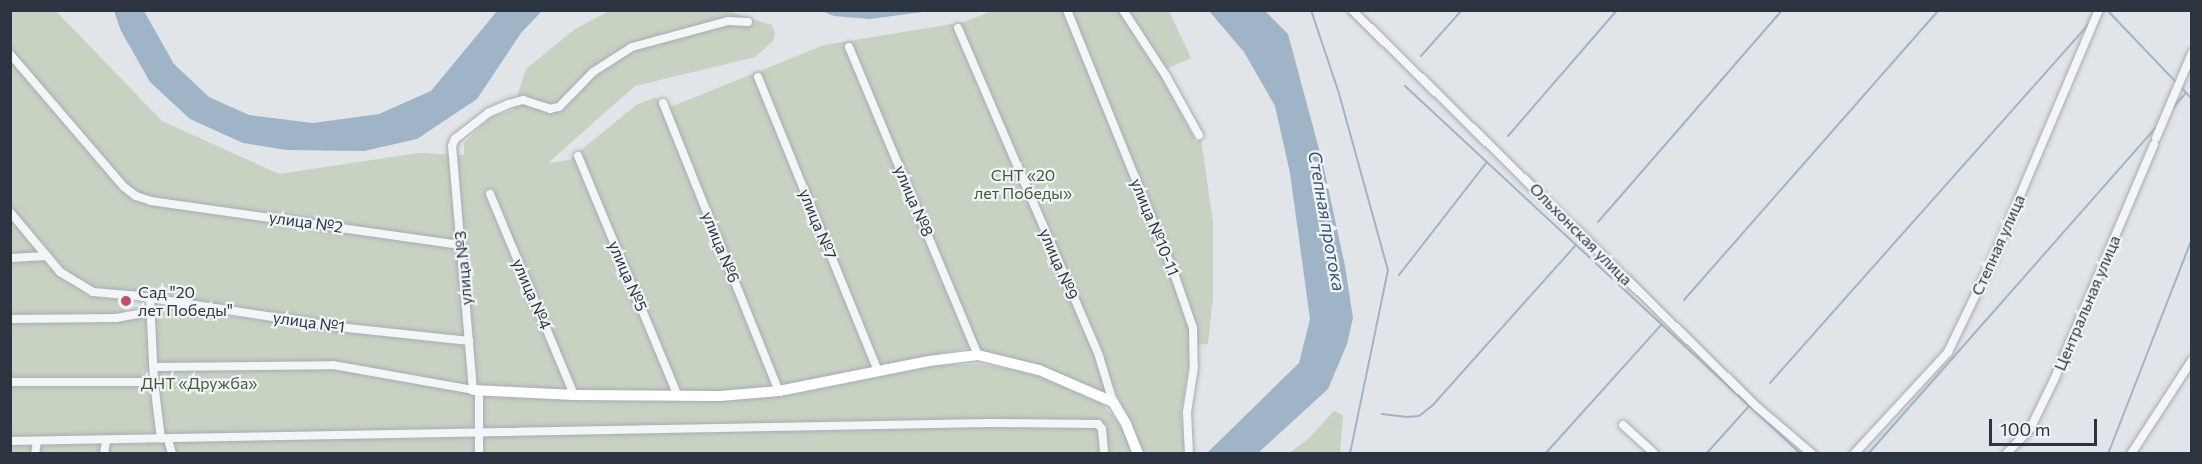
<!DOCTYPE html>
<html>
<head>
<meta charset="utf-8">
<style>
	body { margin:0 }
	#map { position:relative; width:2202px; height:464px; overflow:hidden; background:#e1e5e9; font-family:Commissioner,sans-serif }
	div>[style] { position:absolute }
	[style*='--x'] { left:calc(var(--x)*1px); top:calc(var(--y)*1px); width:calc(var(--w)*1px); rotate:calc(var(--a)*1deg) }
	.green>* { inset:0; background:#c8d2c3 }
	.water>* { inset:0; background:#9fb4c6 }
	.stream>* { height:2px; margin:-1px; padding:0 1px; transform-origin:1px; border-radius:1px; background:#9fb4c6 }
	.roads { filter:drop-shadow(0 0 2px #a7acb3) drop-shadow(0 0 2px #a7acb3) }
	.street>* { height:8px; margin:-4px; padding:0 4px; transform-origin:4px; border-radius:4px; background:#f4f5f7 }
	.secondary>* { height:10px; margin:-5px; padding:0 5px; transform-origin:5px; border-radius:5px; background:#fff }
	.dots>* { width:16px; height:16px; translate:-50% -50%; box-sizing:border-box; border:3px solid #f1f4f6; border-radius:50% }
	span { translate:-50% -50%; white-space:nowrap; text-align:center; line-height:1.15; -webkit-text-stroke:4.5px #f1f4f6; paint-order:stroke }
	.park-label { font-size:16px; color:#415a39 }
	.street-label { font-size:16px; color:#2b3440 }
	.poi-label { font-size:16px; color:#2b3440 }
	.left { translate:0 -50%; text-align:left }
	.water-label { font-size:18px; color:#375571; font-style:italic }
	.frame { position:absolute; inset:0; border:12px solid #2b3440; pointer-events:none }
	.scale { position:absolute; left:1989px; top:419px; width:108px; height:27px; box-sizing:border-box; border:3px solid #2b3440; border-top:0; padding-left:8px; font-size:18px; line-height:21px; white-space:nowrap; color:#2b3440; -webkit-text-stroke:4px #f1f4f6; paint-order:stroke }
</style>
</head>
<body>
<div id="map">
	<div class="green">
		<i style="clip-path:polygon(11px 11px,56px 11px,162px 121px,279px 174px,418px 153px,464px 155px,464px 143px,491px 117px,513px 110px,526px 69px,575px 29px,609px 11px,727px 11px,772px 25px,775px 34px,773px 41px,755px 57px,635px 86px,548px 163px,569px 160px,636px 105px,656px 97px,663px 110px,824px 45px,964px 22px,992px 11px,1169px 11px,1191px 58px,1159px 72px,1196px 142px,1201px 139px,1213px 222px,1213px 298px,1208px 344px,1192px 345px,1181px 414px,1186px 453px,1143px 453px,1115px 390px,1100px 394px,1039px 366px,968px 348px,759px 391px,700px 393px,489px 389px,335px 363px,336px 368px,438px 384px,487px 396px,717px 400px,805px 392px,927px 366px,979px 364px,1039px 374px,1102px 404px,1122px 426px,1132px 453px,11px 453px,11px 444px,146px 444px,145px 437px,11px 438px,10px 217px,56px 270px,89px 296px,124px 300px,124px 320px,155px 317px,156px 307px,332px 329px,331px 321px,96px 288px,70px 275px,11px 207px)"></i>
		<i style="clip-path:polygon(1334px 411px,1343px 415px,1340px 453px,1289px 453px,1308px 439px)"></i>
	</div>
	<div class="water">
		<i style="clip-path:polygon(114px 11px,144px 11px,174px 64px,209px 97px,249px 115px,313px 123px,379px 114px,431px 91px,497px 11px,542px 11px,521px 33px,477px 99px,417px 139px,364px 151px,286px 150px,243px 143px,190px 119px,150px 82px,121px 31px)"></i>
		<i style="clip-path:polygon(822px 11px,822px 10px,930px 11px,870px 19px,834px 16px)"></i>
		<i style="clip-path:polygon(1209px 11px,1265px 11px,1288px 34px,1323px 164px,1345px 266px,1353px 318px,1347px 344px,1328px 389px,1258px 453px,1207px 453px,1299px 363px,1310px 319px,1290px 173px,1275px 106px,1244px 52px)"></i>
	</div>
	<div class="stream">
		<i style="--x:1311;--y:10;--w:84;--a:71.4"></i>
		<i style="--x:1338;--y:90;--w:187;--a:74.5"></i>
		<i style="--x:1388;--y:270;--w:188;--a:101.7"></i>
		<i style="--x:2107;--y:10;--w:123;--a:46.3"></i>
		<i style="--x:1421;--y:56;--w:62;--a:-48.3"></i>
		<i style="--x:1405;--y:86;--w:541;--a:42.9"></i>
		<i style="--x:2172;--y:109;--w:21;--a:-49"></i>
		<i style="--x:1508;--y:136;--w:167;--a:-49.1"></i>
		<i style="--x:1598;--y:222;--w:281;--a:-49"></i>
		<i style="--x:1399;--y:275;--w:143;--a:-52.1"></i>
		<i style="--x:1684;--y:300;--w:386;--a:-48.7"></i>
		<i style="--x:1770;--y:383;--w:480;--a:-48.4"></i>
		<i style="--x:1382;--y:414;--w:25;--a:7"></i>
		<i style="--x:1407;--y:417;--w:12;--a:-5"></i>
		<i style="--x:1419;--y:416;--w:16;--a:-38"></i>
		<i style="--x:1432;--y:406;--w:216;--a:-48.2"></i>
		<i style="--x:1545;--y:454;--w:173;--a:-48"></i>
		<i style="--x:1706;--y:454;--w:64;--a:-48.1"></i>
		<i style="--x:1868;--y:454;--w:439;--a:-48.6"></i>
		<i style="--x:2108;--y:454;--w:232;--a:-68.7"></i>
	</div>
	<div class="roads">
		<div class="street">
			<i style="--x:1067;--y:10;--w:287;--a:67.9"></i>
			<i style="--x:1175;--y:276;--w:55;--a:70.9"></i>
			<i style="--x:1193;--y:328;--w:39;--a:89"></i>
			<i style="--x:1194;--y:367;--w:46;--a:98.8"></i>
			<i style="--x:1187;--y:412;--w:42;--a:87.3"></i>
			<i style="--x:1123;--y:10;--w:79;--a:56.9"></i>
			<i style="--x:1166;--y:76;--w:68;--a:60.8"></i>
			<i style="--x:1352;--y:10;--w:566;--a:44.43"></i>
			<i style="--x:1756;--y:406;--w:74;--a:40.6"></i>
			<i style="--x:958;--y:28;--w:357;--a:66.7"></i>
			<i style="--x:1099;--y:356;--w:48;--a:73.1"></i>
			<i style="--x:849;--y:47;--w:334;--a:67.3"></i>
			<i style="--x:10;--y:54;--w:175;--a:49.4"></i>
			<i style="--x:124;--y:187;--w:15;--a:37"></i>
			<i style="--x:136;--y:196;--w:16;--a:18"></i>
			<i style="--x:151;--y:201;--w:312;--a:8.1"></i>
			<i style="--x:758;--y:77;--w:318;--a:67.8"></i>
			<i style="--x:663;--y:103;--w:310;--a:68.1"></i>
			<i style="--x:2156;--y:138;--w:92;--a:-67"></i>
			<i style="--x:578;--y:156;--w:260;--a:67.4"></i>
			<i style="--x:490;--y:194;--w:218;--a:67.3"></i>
			<i style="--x:10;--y:212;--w:78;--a:50.2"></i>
			<i style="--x:60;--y:272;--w:39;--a:31"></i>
			<i style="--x:93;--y:292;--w:38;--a:5"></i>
			<i style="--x:131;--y:295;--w:209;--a:8.8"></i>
			<i style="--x:338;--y:327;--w:132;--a:6.1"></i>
			<i style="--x:10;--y:258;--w:37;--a:-3"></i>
			<i style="--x:150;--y:298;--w:84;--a:87.3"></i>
			<i style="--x:154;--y:382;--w:57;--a:83"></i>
			<i style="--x:10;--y:319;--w:106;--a:-0.5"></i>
			<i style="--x:116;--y:318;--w:35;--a:-10"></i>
			<i style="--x:155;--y:367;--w:178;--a:-0.6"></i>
			<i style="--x:333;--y:365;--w:142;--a:10.1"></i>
			<i style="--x:473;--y:390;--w:245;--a:-94.9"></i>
			<i style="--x:452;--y:146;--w:8;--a:-67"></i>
			<i style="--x:455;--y:139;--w:42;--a:-38.2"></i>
			<i style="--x:488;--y:113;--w:22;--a:-24"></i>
			<i style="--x:508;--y:104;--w:16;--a:-15"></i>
			<i style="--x:523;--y:100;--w:28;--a:18"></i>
			<i style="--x:550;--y:109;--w:9;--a:-13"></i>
			<i style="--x:559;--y:107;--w:49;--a:-45.8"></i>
			<i style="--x:593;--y:72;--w:46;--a:-32.7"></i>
			<i style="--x:632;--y:47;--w:99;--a:-15.2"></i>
			<i style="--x:728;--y:21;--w:20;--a:3"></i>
			<i style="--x:10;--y:382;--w:144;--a:0"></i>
			<i style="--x:479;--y:391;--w:63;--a:90"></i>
			<i style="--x:1623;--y:425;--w:43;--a:42.2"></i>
			<i style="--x:168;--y:439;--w:16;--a:75"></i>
			<i style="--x:10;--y:441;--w:978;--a:-1.05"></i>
			<i style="--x:988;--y:423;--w:110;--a:0.5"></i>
			<i style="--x:1098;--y:424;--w:6;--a:51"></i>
			<i style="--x:1102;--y:429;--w:25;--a:85"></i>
			<i style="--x:35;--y:454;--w:12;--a:-81"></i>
			<i style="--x:104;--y:454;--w:13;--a:-81"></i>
			<i style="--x:1854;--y:454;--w:139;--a:-47.3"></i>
			<i style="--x:1948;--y:352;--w:106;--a:-64.2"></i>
			<i style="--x:1994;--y:257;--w:268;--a:-67"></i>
			<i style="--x:2006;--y:454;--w:35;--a:-46"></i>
			<i style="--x:2030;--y:429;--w:55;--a:-63.9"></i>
			<i style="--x:2054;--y:380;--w:256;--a:-67"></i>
			<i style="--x:2131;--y:454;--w:112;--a:-57"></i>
		</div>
		<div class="secondary">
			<i style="--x:473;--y:390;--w:101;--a:2.8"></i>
			<i style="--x:574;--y:395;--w:146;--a:0.4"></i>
			<i style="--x:720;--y:396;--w:59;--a:-4.8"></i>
			<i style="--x:779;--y:391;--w:153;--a:-11.3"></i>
			<i style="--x:929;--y:361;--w:49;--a:-7"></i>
			<i style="--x:978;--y:355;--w:63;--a:13.8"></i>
			<i style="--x:1039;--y:370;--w:81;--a:23.4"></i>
			<i style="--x:1113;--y:402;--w:26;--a:59"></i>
			<i style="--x:1126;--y:424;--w:32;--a:68"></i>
		</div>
	</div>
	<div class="dots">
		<i style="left:126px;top:301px;background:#c54f68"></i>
	</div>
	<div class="park-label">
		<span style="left:1023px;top:184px">СНТ «20<br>лет Победы»</span>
		<span style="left:199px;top:383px">ДНТ «Дружба»</span>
	</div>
	<div class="street-label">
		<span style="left:914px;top:201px;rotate:67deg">улица №8</span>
		<span style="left:306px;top:222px;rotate:8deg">улица №2</span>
		<span style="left:818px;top:224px;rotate:68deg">улица №7</span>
		<span style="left:1155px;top:227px;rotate:68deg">улица №10-11</span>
		<span style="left:1581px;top:234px;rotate:45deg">Ольхонская улица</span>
		<span style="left:1998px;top:245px;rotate:-66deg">Степная улица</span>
		<span style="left:721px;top:247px;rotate:68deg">улица №6</span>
		<span style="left:1059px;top:264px;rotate:67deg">улица №9</span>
		<span style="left:463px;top:268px;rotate:-95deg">улица №3</span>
		<span style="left:628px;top:276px;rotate:67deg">улица №5</span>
		<span style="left:532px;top:294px;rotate:67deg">улица №4</span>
		<span style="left:2087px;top:303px;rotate:-67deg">Центральная улица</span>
		<span style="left:309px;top:322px;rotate:8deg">улица №1</span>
	</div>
	<div class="poi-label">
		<span class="left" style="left:138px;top:301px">Сад "20<br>лет Победы"</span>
	</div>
	<div class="water-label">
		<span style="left:1327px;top:221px;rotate:80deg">Степная протока</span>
	</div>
	<div class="frame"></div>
	<div class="scale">100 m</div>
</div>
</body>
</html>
